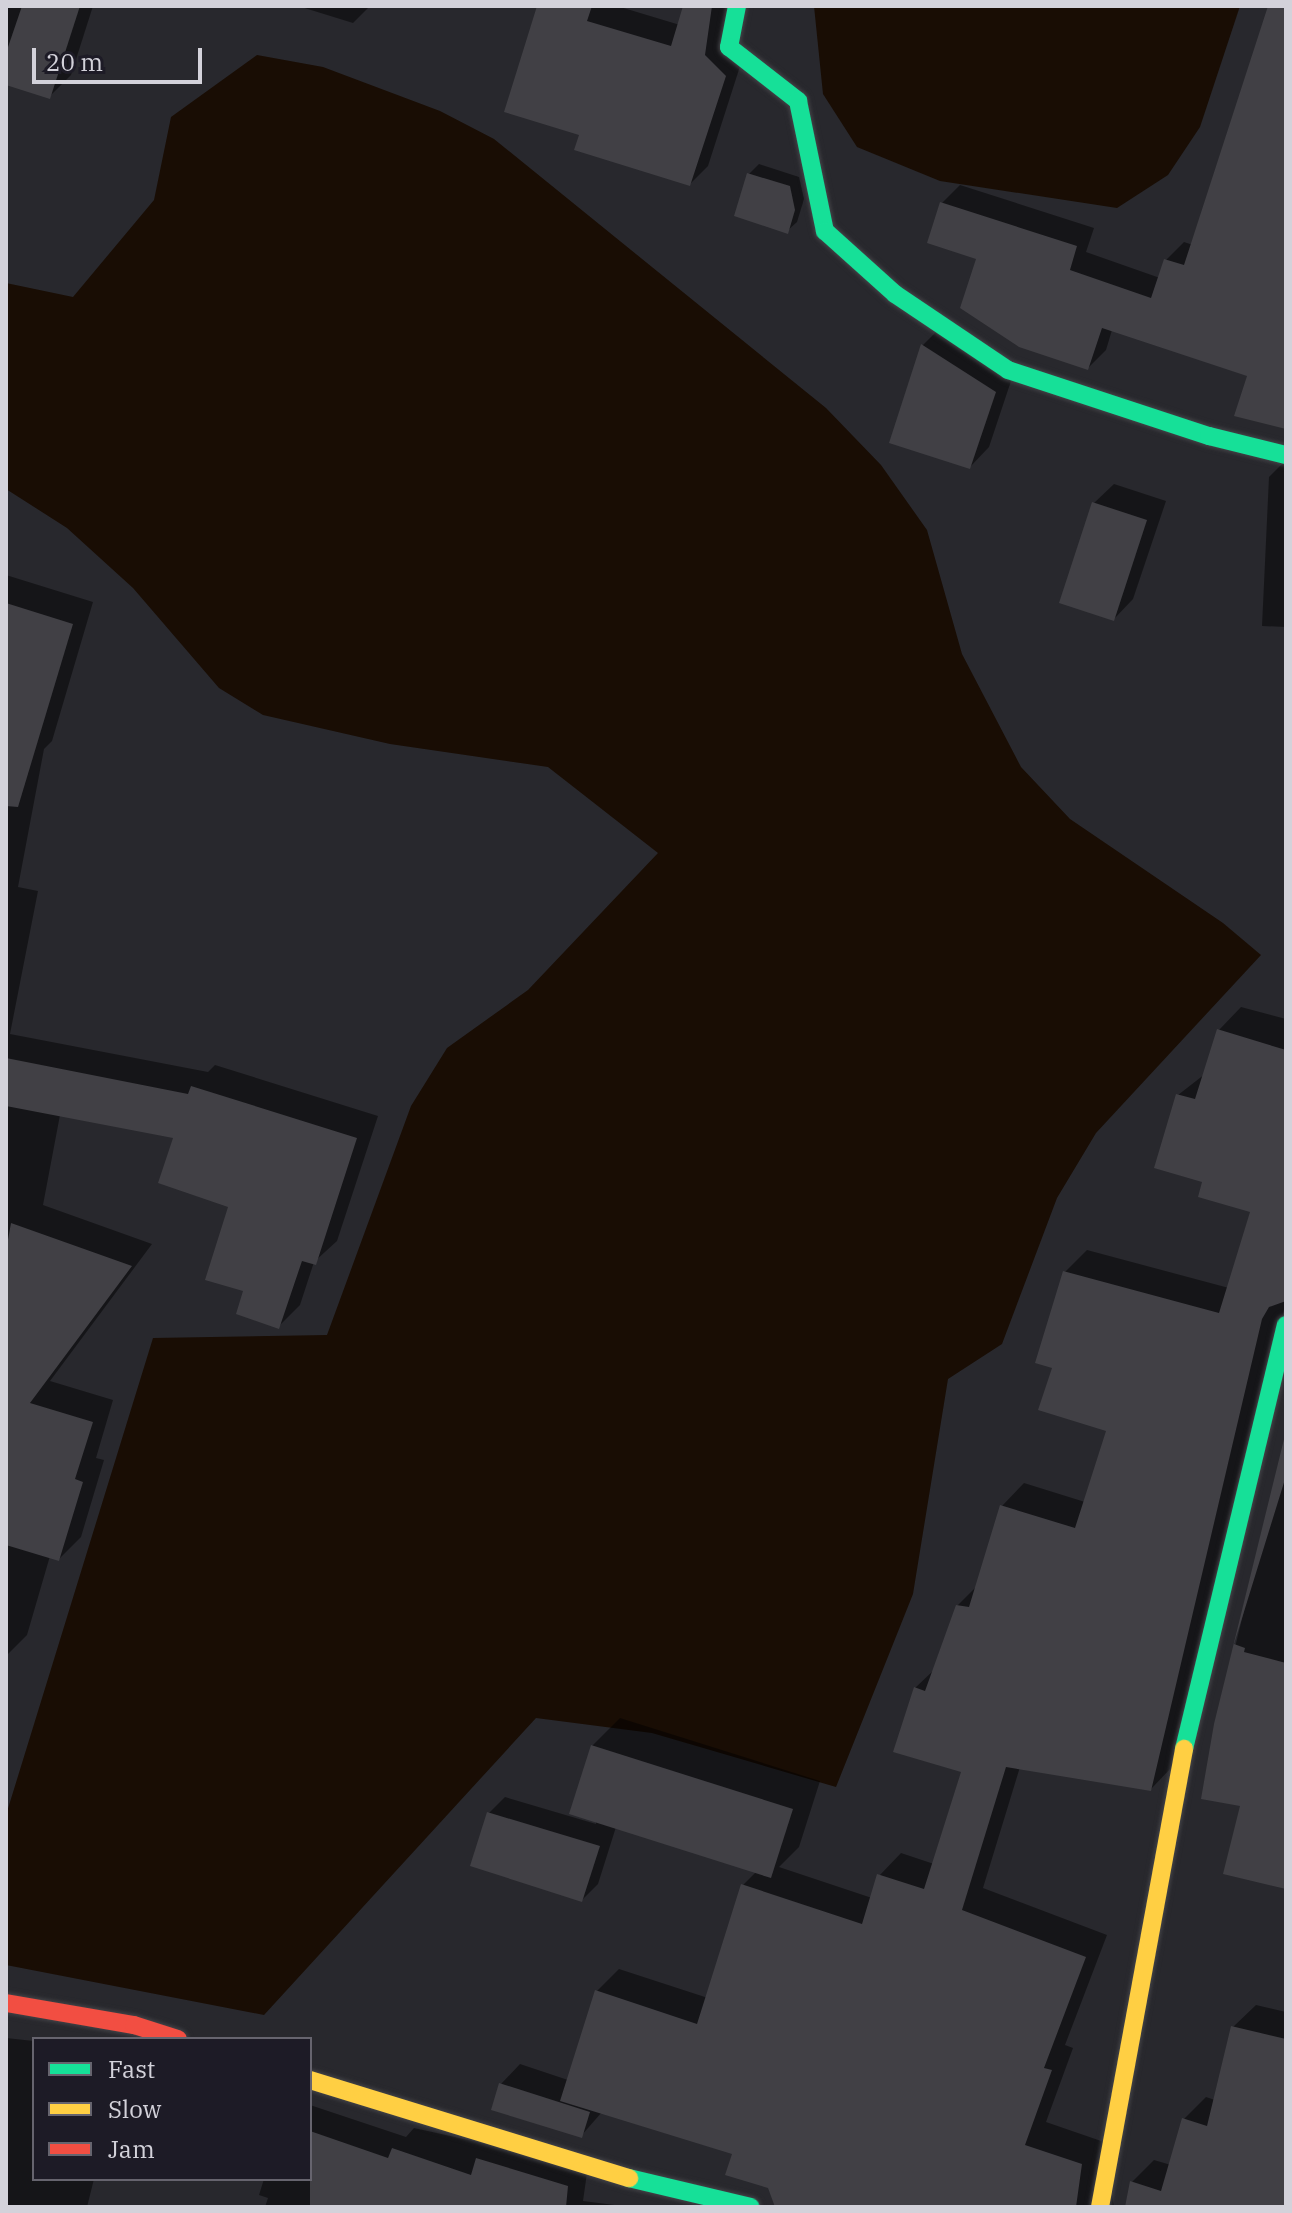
<!DOCTYPE html>
<html>
<head>
<meta charset="utf-8">
<style>
	body { margin:0 }
	#map { position:relative; width:1292px; height:2213px; overflow:hidden; background:#28282d; font-family:"IBM Plex Serif",serif }
	div>[style] { position:absolute }
	[style*='--x'] { left:calc(var(--x)*1px); top:calc(var(--y)*1px); width:calc(var(--w)*1px); rotate:calc(var(--a)*1deg) }
	.water>* { inset:0; background:#190d04 }
	.shadow>* { inset:0; background:#0007 }
	.building>* { inset:0; background:#414045 }
	.roads { filter:drop-shadow(0 0 2px #444448) drop-shadow(0 0 2px #444448) }
	.fast>* { height:18px; margin:-9px; padding:0 9px; transform-origin:9px; border-radius:9px; background:#16e098 }
	.slow>* { height:18px; margin:-9px; padding:0 9px; transform-origin:9px; border-radius:9px; background:#ffcf43 }
	.jam>* { height:18px; margin:-9px; padding:0 9px; transform-origin:9px; border-radius:9px; background:#f24e42 }
	span { translate:-50% -50%; white-space:nowrap; text-align:center; line-height:1.15; -webkit-text-stroke:7px #1d1b26; paint-order:stroke }
	.frame { position:absolute; inset:0; border:8px solid #d3d2da; pointer-events:none }
	.legend { position:absolute; left:32px; top:2037px; width:280px; height:144px; box-sizing:border-box; background:#1d1b26; border:2px solid #66646e; margin:0; padding:10px 14px; list-style:none; font-size:24px; color:#d3d2da }
	.legend li { display:flex; align-items:center; gap:16px; height:40px }
	.legend b { width:40px; border:2px solid #66646e }
	.scale { position:absolute; left:32px; top:48px; width:170px; height:36px; box-sizing:border-box; border:4px solid #d3d2da; border-top:0; padding-left:10px; font-size:24px; line-height:28px; white-space:nowrap; color:#d3d2da; -webkit-text-stroke:6px #1d1b26; paint-order:stroke }
</style>
</head>
<body>
<div id="map">
	<div class="water">
		<i style="clip-path:polygon(814px 6px,1240px 6px,1200px 127px,1168px 175px,1117px 208px,940px 181px,857px 147px,823px 94px)"></i>
		<i style="clip-path:polygon(257px 55px,323px 67px,440px 111px,494px 139px,826px 408px,881px 465px,927px 530px,962px 654px,1021px 767px,1070px 819px,1223px 923px,1261px 955px,1096px 1133px,1057px 1198px,1002px 1344px,948px 1379px,913px 1594px,836px 1787px,652px 1733px,536px 1718px,264px 2015px,6px 1965px,6px 1815px,153px 1338px,327px 1335px,411px 1106px,447px 1048px,528px 990px,658px 853px,548px 767px,390px 744px,263px 715px,219px 688px,133px 588px,67px 528px,6px 489px,6px 283px,73px 297px,154px 200px,171px 117px)"></i>
	</div>
	<div class="shadow">
		<i style="clip-path:polygon(6px 6px,93px 6px,71px 75px,49px 97px,6px 83px)"></i>
		<i style="clip-path:polygon(298px 6px,370px 6px,353px 23px)"></i>
		<i style="clip-path:polygon(553px 6px,617px 6px,680px 25px,685px 6px,727px 6px,743px 57px,708px 166px,690px 184px,582px 134px)"></i>
		<i style="clip-path:polygon(1279px 6px,1286px 6px,1286px 427px,1249px 375px,1112px 330px,1106px 350px,1088px 368px,978px 257px,942px 203px,960px 185px,1094px 228px,1086px 252px,1160px 278px,1166px 260px,1184px 242px,1193px 245px)"></i>
		<i style="clip-path:polygon(759px 164px,799px 177px,804px 199px,797px 222px,787px 231px,749px 174px)"></i>
		<i style="clip-path:polygon(942px 326px,1014px 372px,989px 447px,970px 467px,892px 442px,923px 345px)"></i>
		<i style="clip-path:polygon(1286px 460px,1286px 627px,1262px 626px,1269px 477px)"></i>
		<i style="clip-path:polygon(1114px 484px,1166px 501px,1133px 599px,1114px 619px,1094px 503px)"></i>
		<i style="clip-path:polygon(6px 575px,93px 602px,52px 741px,44px 749px,18px 887px,38px 891px,10px 1034px,208px 1072px,215px 1065px,378px 1116px,337px 1241px,314px 1262px,300px 1305px,278px 1327px,246px 1290px,231px 1206px,176px 1137px,60px 1115px,43px 1205px,152px 1244px,50px 1381px,113px 1400px,96px 1458px,104px 1460px,81px 1537px,59px 1559px,50px 1556px,27px 1635px,6px 1656px)"></i>
		<i style="clip-path:polygon(1241px 1007px,1286px 1019px,1286px 1301px,1173px 1766px,1151px 1789px,1020px 1767px,983px 1888px,1107px 1935px,1065px 2045px,1073px 2048px,1046px 2122px,1104px 2142px,1114px 2207px,776px 2207px,769px 2187px,734px 2153px,602px 2112px,581px 2136px,501px 2084px,520px 2064px,568px 2080px,596px 1992px,619px 1969px,708px 1998px,743px 1885px,757px 1871px,616px 1827px,598px 1884px,582px 1900px,489px 1813px,505px 1797px,596px 1824px,592px 1746px,620px 1718px,820px 1781px,799px 1847px,779px 1867px,872px 1898px,879px 1876px,901px 1853px,934px 1864px,963px 1771px,915px 1688px,935px 1669px,957px 1606px,978px 1585px,1002px 1506px,1024px 1483px,1085px 1502px,1108px 1429px,1054px 1367px,1065px 1272px,1087px 1250px,1229px 1288px,1252px 1211px,1205px 1180px,1178px 1095px,1205px 1074px,1219px 1030px)"></i>
		<i style="clip-path:polygon(1286px 1439px,1286px 1887px,1242px 1804px,1216px 1725px)"></i>
		<i style="clip-path:polygon(1256px 2005px,1286px 2012px,1286px 2207px,1126px 2207px,1132px 2182px,1154px 2160px,1171px 2165px,1184px 2119px,1206px 2097px,1215px 2100px,1233px 2027px)"></i>
		<i style="clip-path:polygon(6px 2038px,34px 2041px,34px 2179px,94px 2179px,87px 2207px,6px 2207px)"></i>
		<i style="clip-path:polygon(310px 2105px,406px 2137px,414px 2128px,588px 2166px,583px 2201px,630px 2207px,265px 2207px,268px 2198px,259px 2195px,264px 2179px,310px 2179px)"></i>
	</div>
	<div class="building">
		<i style="clip-path:polygon(22px 6px,80px 6px,50px 99px,6px 85px,6px 53px)"></i>
		<i style="clip-path:polygon(537px 6px,592px 6px,587px 21px,671px 46px,683px 6px,712px 6px,705px 55px,726px 76px,690px 186px,574px 150px,579px 135px,504px 112px)"></i>
		<i style="clip-path:polygon(1268px 6px,1286px 6px,1286px 429px,1234px 416px,1247px 376px,1102px 328px,1088px 370px,1019px 347px,960px 308px,976px 259px,927px 243px,940px 202px,1077px 246px,1070px 270px,1151px 298px,1164px 259px,1184px 265px)"></i>
		<i style="clip-path:polygon(747px 173px,790px 186px,795px 210px,788px 234px,734px 216px)"></i>
		<i style="clip-path:polygon(921px 344px,996px 392px,970px 469px,889px 443px)"></i>
		<i style="clip-path:polygon(1092px 502px,1147px 520px,1114px 621px,1059px 603px)"></i>
		<i style="clip-path:polygon(6px 603px,73px 624px,18px 807px,6px 806px)"></i>
		<i style="clip-path:polygon(1217px 1029px,1286px 1050px,1286px 1301px,1269px 1307px,1262px 1319px,1151px 1791px,1006px 1767px,962px 1910px,1086px 1957px,1044px 2068px,1052px 2070px,1025px 2145px,1082px 2164px,1076px 2207px,775px 2207px,768px 2188px,725px 2175px,732px 2154px,560px 2101px,595px 1990px,697px 2024px,741px 1884px,862px 1924px,877px 1874px,924px 1889px,961px 1772px,893px 1752px,914px 1687px,925px 1691px,956px 1605px,969px 1607px,1000px 1505px,1075px 1528px,1106px 1431px,1038px 1410px,1052px 1368px,1035px 1363px,1063px 1271px,1219px 1313px,1250px 1212px,1198px 1197px,1202px 1182px,1154px 1168px,1176px 1094px,1195px 1099px)"></i>
		<i style="clip-path:polygon(6px 1058px,188px 1094px,191px 1086px,357px 1138px,316px 1265px,302px 1261px,279px 1329px,236px 1314px,243px 1291px,205px 1280px,228px 1207px,158px 1183px,173px 1138px,6px 1106px)"></i>
		<i style="clip-path:polygon(11px 1223px,132px 1266px,30px 1403px,93px 1422px,75px 1479px,83px 1482px,59px 1561px,6px 1545px,6px 1251px)"></i>
		<i style="clip-path:polygon(1286px 1431px,1286px 1476px,1234px 1644px,1245px 1648px,1244px 1652px,1286px 1663px,1286px 1889px,1223px 1874px,1240px 1806px,1201px 1799px,1214px 1724px)"></i>
		<i style="clip-path:polygon(591px 1745px,793px 1809px,771px 1878px,569px 1814px)"></i>
		<i style="clip-path:polygon(487px 1812px,600px 1846px,582px 1902px,470px 1866px)"></i>
		<i style="clip-path:polygon(1231px 2026px,1286px 2039px,1286px 2207px,1125px 2207px,1130px 2181px,1161px 2191px,1182px 2118px,1207px 2126px)"></i>
		<i style="clip-path:polygon(499px 2083px,590px 2112px,582px 2138px,491px 2110px)"></i>
		<i style="clip-path:polygon(310px 2131px,388px 2158px,392px 2148px,471px 2175px,476px 2158px,568px 2186px,566px 2207px,310px 2207px)"></i>
	</div>
	<div class="roads">
		<div class="fast">
			<i style="--x:737;--y:6;--w:42;--a:101"></i>
			<i style="--x:729;--y:47;--w:88;--a:38"></i>
			<i style="--x:798;--y:101;--w:133;--a:78.3"></i>
			<i style="--x:825;--y:231;--w:94;--a:42"></i>
			<i style="--x:895;--y:294;--w:136;--a:33.9"></i>
			<i style="--x:1008;--y:370;--w:212;--a:18.2"></i>
			<i style="--x:1209;--y:436;--w:79;--a:13.9"></i>
			<i style="--x:1184;--y:1749;--w:436;--a:-76.5"></i>
			<i style="--x:629;--y:2178;--w:125;--a:13.4"></i>
		</div>
		<div class="slow">
			<i style="--x:310;--y:2080;--w:334;--a:17.1"></i>
			<i style="--x:1100;--y:2207;--w:466;--a:-79.6"></i>
		</div>
		<div class="jam">
			<i style="--x:6;--y:2003;--w:130;--a:9.8"></i>
			<i style="--x:134;--y:2025;--w:46;--a:17.7"></i>
		</div>
	</div>
	<div class="frame"></div>
	<ul class="legend">
	<li><b style="height:10px;background:#16e098"></b>Fast</li>
	<li><b style="height:10px;background:#ffcf43"></b>Slow</li>
	<li><b style="height:10px;background:#f24e42"></b>Jam</li>
	</ul>
	<div class="scale">20 m</div>
</div>
</body>
</html>
